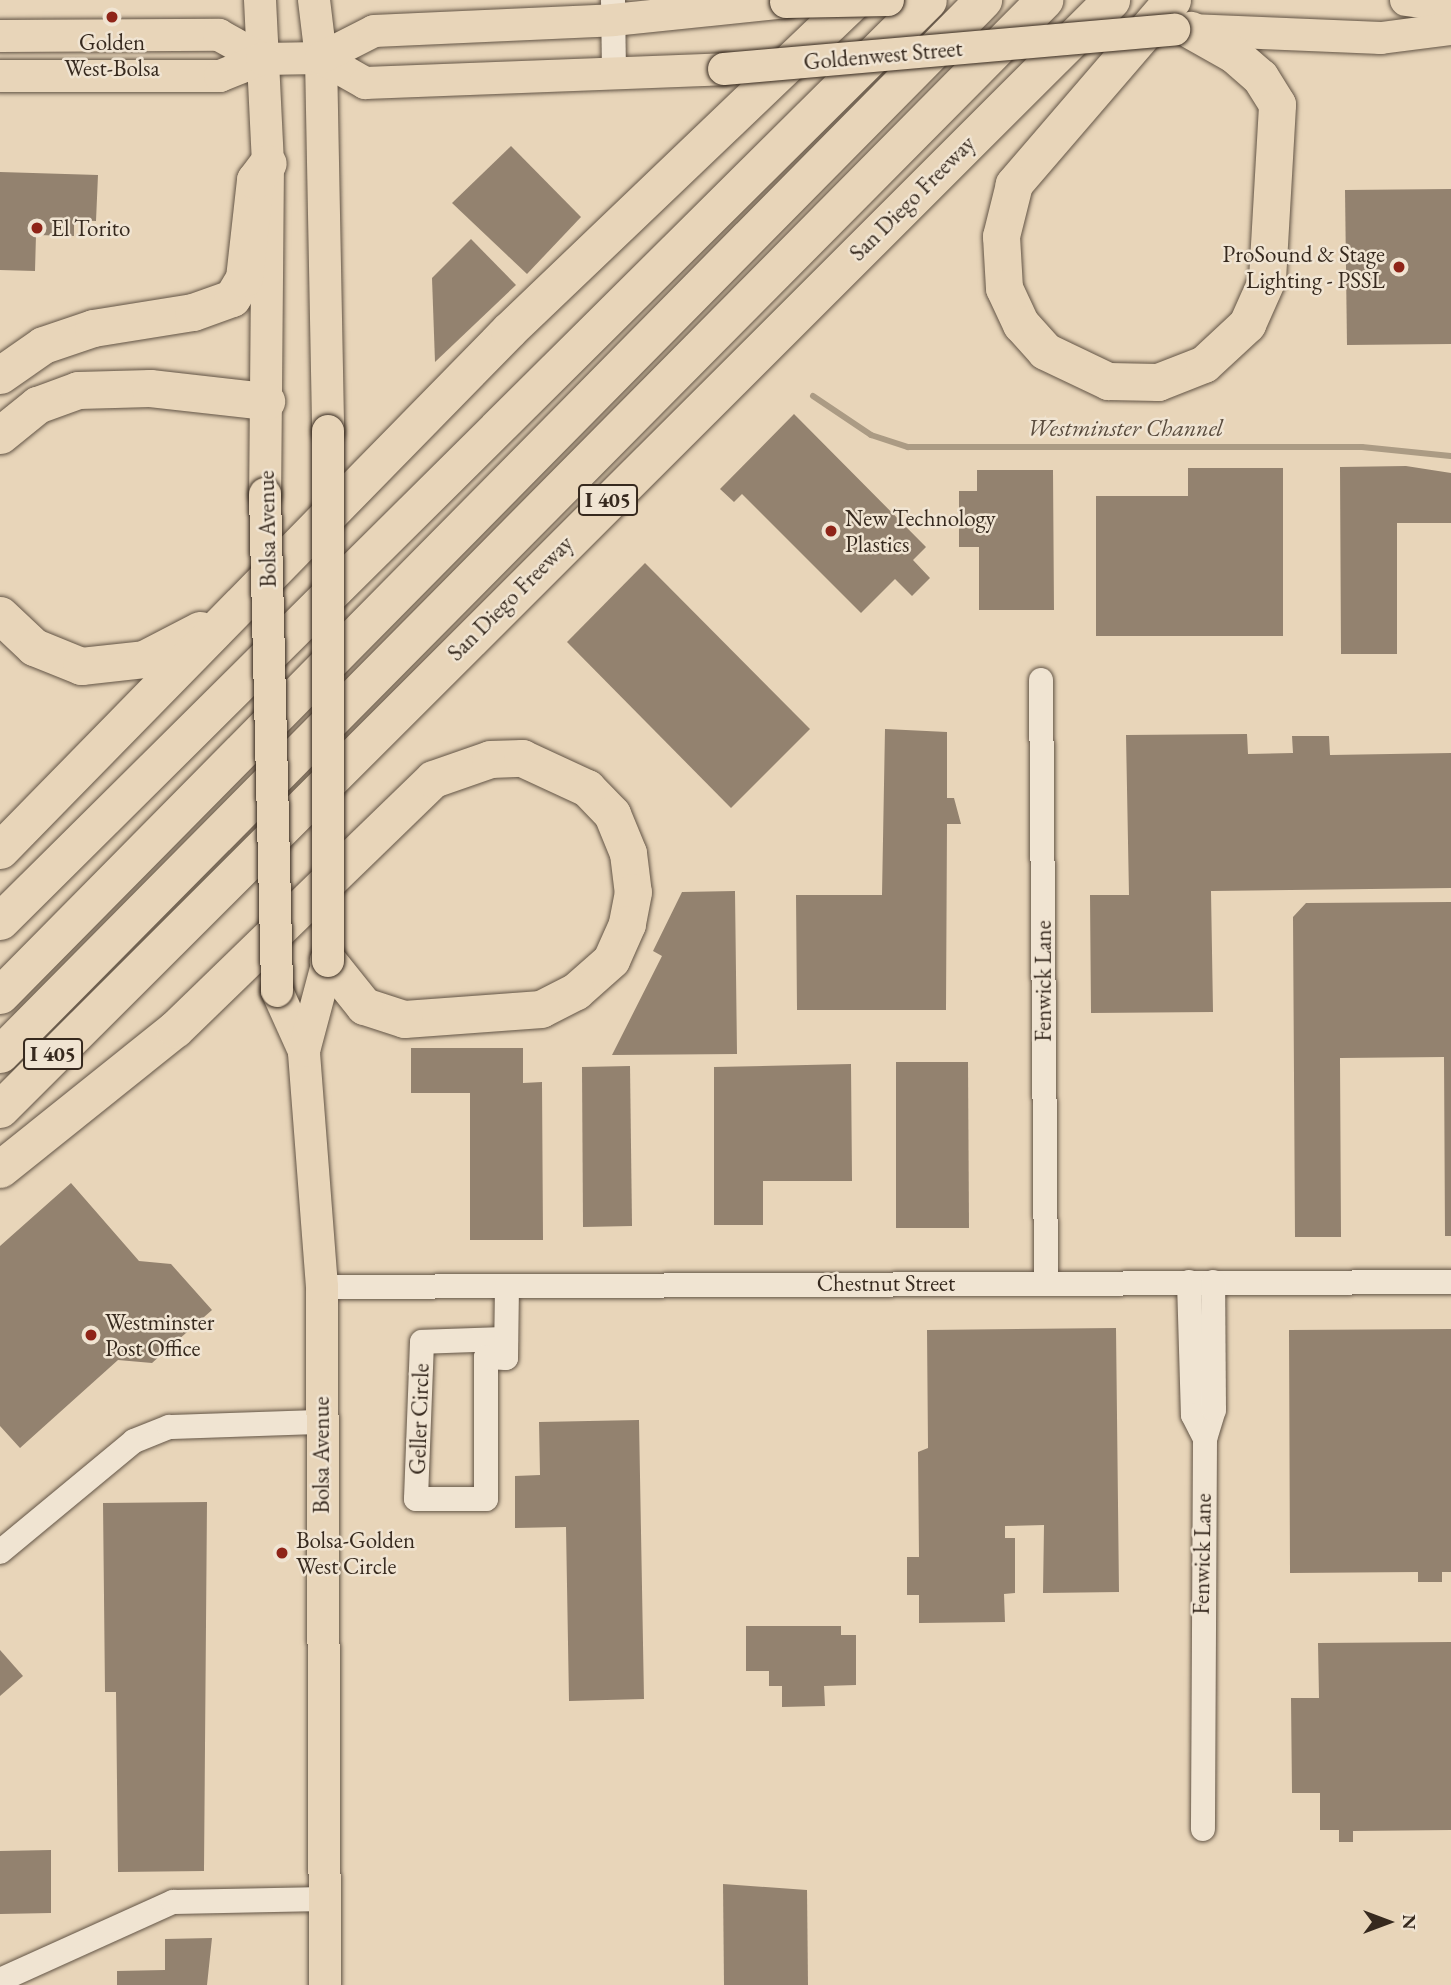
<!DOCTYPE html>
<html>
<head>
<meta charset="utf-8">
<style>
	body { margin:0 }
	#map { position:relative; width:1451px; height:1985px; overflow:hidden; background:#e8d5b9; font-family:"EB Garamond",serif }
	div>[style] { position:absolute }
	[style*='--x'] { left:calc(var(--x)*1px); top:calc(var(--y)*1px); width:calc(var(--w)*1px); rotate:calc(var(--a)*1deg) }
	.stream>* { height:6px; margin:-3px; padding:0 3px; transform-origin:3px; border-radius:3px; background:#ab9b84 }
	.building>* { inset:0; background:#93826f }
	.roads { filter:drop-shadow(0 0 2px #625445) drop-shadow(0 0 2px #625445) }
	.minor>* { height:24px; margin:-12px; padding:0 12px; transform-origin:12px; border-radius:12px; background:#f0e4d2 }
	.major>* { height:32px; margin:-16px; padding:0 16px; transform-origin:16px; border-radius:16px; background:#e8d5b9 }
	.highway>* { height:37px; margin:-18.5px; padding:0 18.5px; transform-origin:18.5px; border-radius:18.5px; background:#e8d5b9 }
	.bridges { filter:drop-shadow(0 0 2px #36291e) drop-shadow(0 0 2px #36291e) }
	.major-bridge>* { height:32px; margin:-16px; padding:0 16px; transform-origin:16px; border-radius:16px; background:#e8d5b9 }
	.dots>* { width:19px; height:19px; translate:-50% -50%; box-sizing:border-box; border:4px solid #f0e4d2; border-radius:50% }
	span { translate:-50% -50%; white-space:nowrap; text-align:center; line-height:1.15; -webkit-text-stroke:5px #f0e4d2; paint-order:stroke }
	.shield-label span { padding:2px 5px; background:#f0e4d2; border:2px solid; border-radius:5px; -webkit-text-stroke-width:0 }
	.shield-label { font-size:21px; color:#36291e; font-weight:700 }
	.poi-label { font-size:23px; color:#36291e }
	.left { translate:0 -50%; text-align:left }
	.right { translate:-100% -50%; text-align:right }
	.street-label { font-size:23px; color:#36291e }
	.water-label { font-size:24px; color:#594b3d; font-style:italic }
	.north { position:absolute; left:1353px; top:1887px; width:70px; height:70px; -webkit-text-stroke:5px #f0e4d2; paint-order:stroke; rotate:90deg; font-size:19px; font-weight:700; line-height:28px; text-align:center; color:#36291e }
	.north::after { content:''; display:block; margin:auto; width:24px; height:32px; background:#36291e; clip-path:polygon(50% 0,100% 100%,50% 72%,0 100%) }
</style>
</head>
<body>
<div id="map">
	<div class="stream">
		<i style="--x:813;--y:396;--w:70;--a:33.9"></i>
		<i style="--x:871;--y:435;--w:39;--a:18"></i>
		<i style="--x:908;--y:447;--w:454;--a:0"></i>
		<i style="--x:1362;--y:447;--w:89;--a:5.8"></i>
	</div>
	<div class="building">
		<i style="clip-path:polygon(511px 146px,581px 217px,527px 274px,452px 203px)"></i>
		<i style="clip-path:polygon(0 172px,98px 175px,96px 221px,74px 220px,74px 236px,36px 235px,35px 271px,0 270px)"></i>
		<i style="clip-path:polygon(1451px 189px,1451px 344px,1347px 345px,1345px 190px)"></i>
		<i style="clip-path:polygon(471px 239px,516px 285px,435px 362px,432px 278px)"></i>
		<i style="clip-path:polygon(794px 414px,926px 547px,913px 560px,930px 578px,912px 596px,895px 579px,861px 613px,742px 494px,734px 502px,720px 489px)"></i>
		<i style="clip-path:polygon(1406px 466px,1451px 473px,1451px 523px,1397px 523px,1397px 654px,1341px 654px,1340px 467px)"></i>
		<i style="clip-path:polygon(1188px 468px,1283px 468px,1283px 636px,1096px 636px,1096px 496px,1188px 496px)"></i>
		<i style="clip-path:polygon(977px 470px,1053px 470px,1054px 610px,979px 610px,979px 547px,959px 547px,959px 491px,977px 491px)"></i>
		<i style="clip-path:polygon(645px 563px,810px 729px,731px 808px,567px 642px)"></i>
		<i style="clip-path:polygon(885px 729px,947px 732px,947px 798px,954px 798px,961px 824px,947px 824px,946px 1010px,797px 1010px,796px 895px,882px 895px)"></i>
		<i style="clip-path:polygon(1247px 734px,1248px 754px,1293px 753px,1292px 736px,1329px 736px,1330px 755px,1451px 753px,1451px 888px,1211px 891px,1213px 1012px,1091px 1013px,1090px 895px,1129px 895px,1126px 735px)"></i>
		<i style="clip-path:polygon(735px 891px,737px 1054px,612px 1055px,662px 956px,653px 951px,682px 892px)"></i>
		<i style="clip-path:polygon(1451px 902px,1451px 1236px,1445px 1236px,1444px 1057px,1340px 1058px,1341px 1237px,1295px 1237px,1293px 917px,1306px 903px)"></i>
		<i style="clip-path:polygon(411px 1048px,523px 1048px,523px 1083px,542px 1082px,543px 1240px,470px 1240px,470px 1093px,411px 1093px)"></i>
		<i style="clip-path:polygon(896px 1062px,968px 1062px,969px 1228px,896px 1228px)"></i>
		<i style="clip-path:polygon(851px 1064px,852px 1181px,763px 1181px,763px 1225px,714px 1225px,714px 1067px)"></i>
		<i style="clip-path:polygon(630px 1066px,632px 1226px,583px 1227px,582px 1067px)"></i>
		<i style="clip-path:polygon(71px 1183px,139px 1261px,171px 1264px,212px 1310px,152px 1363px,118px 1360px,20px 1448px,0 1426px,0 1246px)"></i>
		<i style="clip-path:polygon(1116px 1328px,1119px 1592px,1043px 1593px,1044px 1525px,1005px 1526px,1005px 1538px,1015px 1538px,1015px 1593px,1004px 1594px,1005px 1622px,919px 1623px,919px 1595px,907px 1595px,907px 1557px,919px 1557px,918px 1452px,928px 1448px,927px 1330px)"></i>
		<i style="clip-path:polygon(1451px 1329px,1451px 1572px,1442px 1572px,1442px 1582px,1418px 1582px,1418px 1572px,1290px 1573px,1289px 1330px)"></i>
		<i style="clip-path:polygon(639px 1420px,644px 1699px,569px 1701px,566px 1527px,515px 1528px,515px 1476px,540px 1475px,539px 1422px)"></i>
		<i style="clip-path:polygon(207px 1502px,204px 1871px,118px 1872px,116px 1692px,105px 1692px,103px 1503px)"></i>
		<i style="clip-path:polygon(746px 1626px,841px 1626px,841px 1635px,856px 1635px,856px 1685px,824px 1686px,825px 1706px,782px 1707px,782px 1686px,769px 1686px,769px 1671px,746px 1671px)"></i>
		<i style="clip-path:polygon(1451px 1642px,1451px 1830px,1353px 1831px,1353px 1842px,1339px 1842px,1339px 1830px,1320px 1830px,1320px 1793px,1292px 1793px,1291px 1698px,1319px 1698px,1318px 1643px)"></i>
		<i style="clip-path:polygon(0 1650px,23px 1676px,0 1696px)"></i>
		<i style="clip-path:polygon(51px 1850px,51px 1913px,0 1914px,0 1851px)"></i>
		<i style="clip-path:polygon(723px 1884px,807px 1890px,808px 1985px,724px 1985px)"></i>
		<i style="clip-path:polygon(212px 1938px,207px 1985px,117px 1985px,117px 1971px,165px 1970px,165px 1939px)"></i>
	</div>
	<div class="roads">
		<div class="minor">
			<i style="--x:613;--y:0;--w:71;--a:89.2"></i>
			<i style="--x:1041;--y:680;--w:603;--a:89.52"></i>
			<i style="--x:1189;--y:1282;--w:133;--a:88.3"></i>
			<i style="--x:1193;--y:1415;--w:27;--a:63"></i>
			<i style="--x:1205;--y:1439;--w:390;--a:90.3"></i>
			<i style="--x:322;--y:1287;--w:1129;--a:-0.25"></i>
			<i style="--x:506;--y:1339;--w:84;--a:178"></i>
			<i style="--x:422;--y:1342;--w:157;--a:92.2"></i>
			<i style="--x:416;--y:1499;--w:70;--a:0"></i>
			<i style="--x:486;--y:1499;--w:142;--a:-90"></i>
			<i style="--x:486;--y:1357;--w:20;--a:3"></i>
			<i style="--x:506;--y:1358;--w:72;--a:-89.2"></i>
			<i style="--x:1205;--y:1439;--w:30;--a:-73"></i>
			<i style="--x:1214;--y:1410;--w:128;--a:-90.4"></i>
			<i style="--x:0;--y:1552;--w:174;--a:-39.6"></i>
			<i style="--x:134;--y:1441;--w:38;--a:-22"></i>
			<i style="--x:169;--y:1427;--w:151;--a:-1.9"></i>
			<i style="--x:0;--y:1980;--w:190;--a:-24.3"></i>
			<i style="--x:173;--y:1902;--w:152;--a:-1.1"></i>
		</div>
		<div class="major">
			<i style="--x:260;--y:0;--w:163;--a:87.2"></i>
			<i style="--x:268;--y:163;--w:331;--a:90.5"></i>
			<i style="--x:314;--y:0;--w:58;--a:83.1"></i>
			<i style="--x:321;--y:58;--w:373;--a:88.9"></i>
			<i style="--x:1406;--y:0;--w:45;--a:7.6"></i>
			<i style="--x:1190;--y:30;--w:191;--a:2.4"></i>
			<i style="--x:1381;--y:38;--w:71;--a:-7.3"></i>
			<i style="--x:0;--y:36;--w:219;--a:-0.3"></i>
			<i style="--x:219;--y:35;--w:49;--a:29.2"></i>
			<i style="--x:321;--y:58;--w:51;--a:29.6"></i>
			<i style="--x:365;--y:83;--w:359;--a:-2.2"></i>
			<i style="--x:0;--y:76;--w:220;--a:0"></i>
			<i style="--x:220;--y:76;--w:45;--a:-22"></i>
			<i style="--x:262;--y:59;--w:59;--a:-1"></i>
			<i style="--x:321;--y:58;--w:59;--a:-27"></i>
			<i style="--x:374;--y:31;--w:239;--a:-2.6"></i>
			<i style="--x:613;--y:20;--w:174;--a:-5.9"></i>
			<i style="--x:277;--y:991;--w:66;--a:65.8"></i>
			<i style="--x:325;--y:1985;--w:698;--a:-90.25"></i>
			<i style="--x:322;--y:1287;--w:237;--a:-94.4"></i>
			<i style="--x:304;--y:1051;--w:93;--a:-75.1"></i>
		</div>
		<div class="highway">
			<i style="--x:1172;--y:0;--w:243;--a:130.7"></i>
			<i style="--x:1014;--y:184;--w:54;--a:104"></i>
			<i style="--x:1001;--y:236;--w:52;--a:86.7"></i>
			<i style="--x:1004;--y:288;--w:40;--a:65"></i>
			<i style="--x:1021;--y:324;--w:36;--a:48"></i>
			<i style="--x:1045;--y:351;--w:70;--a:25.5"></i>
			<i style="--x:1108;--y:381;--w:50;--a:1.1"></i>
			<i style="--x:1158;--y:382;--w:49;--a:-21.4"></i>
			<i style="--x:1204;--y:364;--w:59;--a:-42.9"></i>
			<i style="--x:1247;--y:324;--w:49;--a:-66"></i>
			<i style="--x:1267;--y:279;--w:175;--a:-86.7"></i>
			<i style="--x:1277;--y:104;--w:32;--a:-122"></i>
			<i style="--x:1260;--y:77;--w:33;--a:-139"></i>
			<i style="--x:1235;--y:55;--w:51;--a:-150.4"></i>
			<i style="--x:0;--y:375;--w:52;--a:-34.9"></i>
			<i style="--x:43;--y:345;--w:53;--a:-18.8"></i>
			<i style="--x:93;--y:328;--w:101;--a:-9.1"></i>
			<i style="--x:193;--y:312;--w:41;--a:-19.7"></i>
			<i style="--x:232;--y:298;--w:23;--a:-59"></i>
			<i style="--x:244;--y:278;--w:99;--a:-83.6"></i>
			<i style="--x:255;--y:180;--w:21;--a:-53"></i>
			<i style="--x:0;--y:435;--w:48;--a:-39"></i>
			<i style="--x:37;--y:405;--w:44;--a:-20.1"></i>
			<i style="--x:78;--y:390;--w:72;--a:-1.6"></i>
			<i style="--x:150;--y:388;--w:117;--a:6.4"></i>
			<i style="--x:0;--y:615;--w:47;--a:43.3"></i>
			<i style="--x:34;--y:647;--w:51;--a:22"></i>
			<i style="--x:81;--y:666;--w:63;--a:-6.3"></i>
			<i style="--x:144;--y:659;--w:63;--a:-27.4"></i>
			<i style="--x:0;--y:850;--w:728;--a:-45.61"></i>
			<i style="--x:509;--y:330;--w:477;--a:-43.7"></i>
			<i style="--x:0;--y:921;--w:1307;--a:-44.78"></i>
			<i style="--x:0;--y:995;--w:1399;--a:-45.35"></i>
			<i style="--x:0;--y:1054;--w:1484;--a:-45.27"></i>
			<i style="--x:0;--y:1109;--w:1570;--a:-44.95"></i>
			<i style="--x:0;--y:1169;--w:224;--a:-38.7"></i>
			<i style="--x:175;--y:1029;--w:359;--a:-44.1"></i>
			<i style="--x:433;--y:779;--w:60;--a:-19.3"></i>
			<i style="--x:490;--y:759;--w:32;--a:-2"></i>
			<i style="--x:522;--y:758;--w:72;--a:24.8"></i>
			<i style="--x:587;--y:788;--w:36;--a:46"></i>
			<i style="--x:612;--y:814;--w:42;--a:67.7"></i>
			<i style="--x:628;--y:853;--w:39;--a:83"></i>
			<i style="--x:633;--y:892;--w:33;--a:101"></i>
			<i style="--x:627;--y:924;--w:39;--a:114"></i>
			<i style="--x:611;--y:960;--w:47;--a:138.5"></i>
			<i style="--x:576;--y:991;--w:39;--a:153"></i>
			<i style="--x:541;--y:1009;--w:137;--a:175.8"></i>
			<i style="--x:404;--y:1019;--w:42;--a:-162"></i>
			<i style="--x:364;--y:1006;--w:58;--a:-128.7"></i>
		</div>
	</div>
	<div class="bridges">
		<div class="major-bridge">
			<i style="--x:786;--y:2;--w:102;--a:-1.1"></i>
			<i style="--x:724;--y:69;--w:452;--a:-5"></i>
			<i style="--x:328;--y:431;--w:530;--a:90"></i>
			<i style="--x:265;--y:494;--w:497;--a:88.6"></i>
		</div>
	</div>
	<div class="dots">
		<i style="left:112px;top:17px;background:#8f2418"></i>
		<i style="left:37px;top:228px;background:#8f2418"></i>
		<i style="left:1399px;top:267px;background:#8f2418"></i>
		<i style="left:831px;top:531px;background:#8f2418"></i>
		<i style="left:91px;top:1335px;background:#8f2418"></i>
		<i style="left:282px;top:1553px;background:#8f2418"></i>
	</div>
	<div class="shield-label">
		<span style="left:608px;top:500px">I 405</span>
		<span style="left:53px;top:1054px">I 405</span>
	</div>
	<div class="poi-label">
		<span style="left:112px;top:55px">Golden<br>West-Bolsa</span>
		<span class="left" style="left:51px;top:228px">El Torito</span>
		<span class="right" style="left:1385px;top:267px">ProSound &amp; Stage<br>Lighting - PSSL</span>
		<span class="left" style="left:845px;top:531px">New Technology<br>Plastics</span>
		<span class="left" style="left:105px;top:1335px">Westminster<br>Post Office</span>
		<span class="left" style="left:296px;top:1553px">Bolsa-Golden<br>West Circle</span>
	</div>
	<div class="street-label">
		<span style="left:883px;top:55px;rotate:-5deg">Goldenwest Street</span>
		<span style="left:912px;top:198px;rotate:-45deg">San Diego Freeway</span>
		<span style="left:267px;top:529px;rotate:-91deg">Bolsa Avenue</span>
		<span style="left:510px;top:598px;rotate:-45deg">San Diego Freeway</span>
		<span style="left:1043px;top:981px;rotate:-90deg">Fenwick Lane</span>
		<span style="left:886px;top:1283px">Chestnut Street</span>
		<span style="left:419px;top:1419px;rotate:-88deg">Geller Circle</span>
		<span style="left:321px;top:1455px;rotate:-90deg">Bolsa Avenue</span>
		<span style="left:1202px;top:1554px;rotate:-89deg">Fenwick Lane</span>
	</div>
	<div class="water-label">
		<span style="left:1125px;top:428px">Westminster Channel</span>
	</div>
	<div class="north">N</div>
</div>
</body>
</html>
